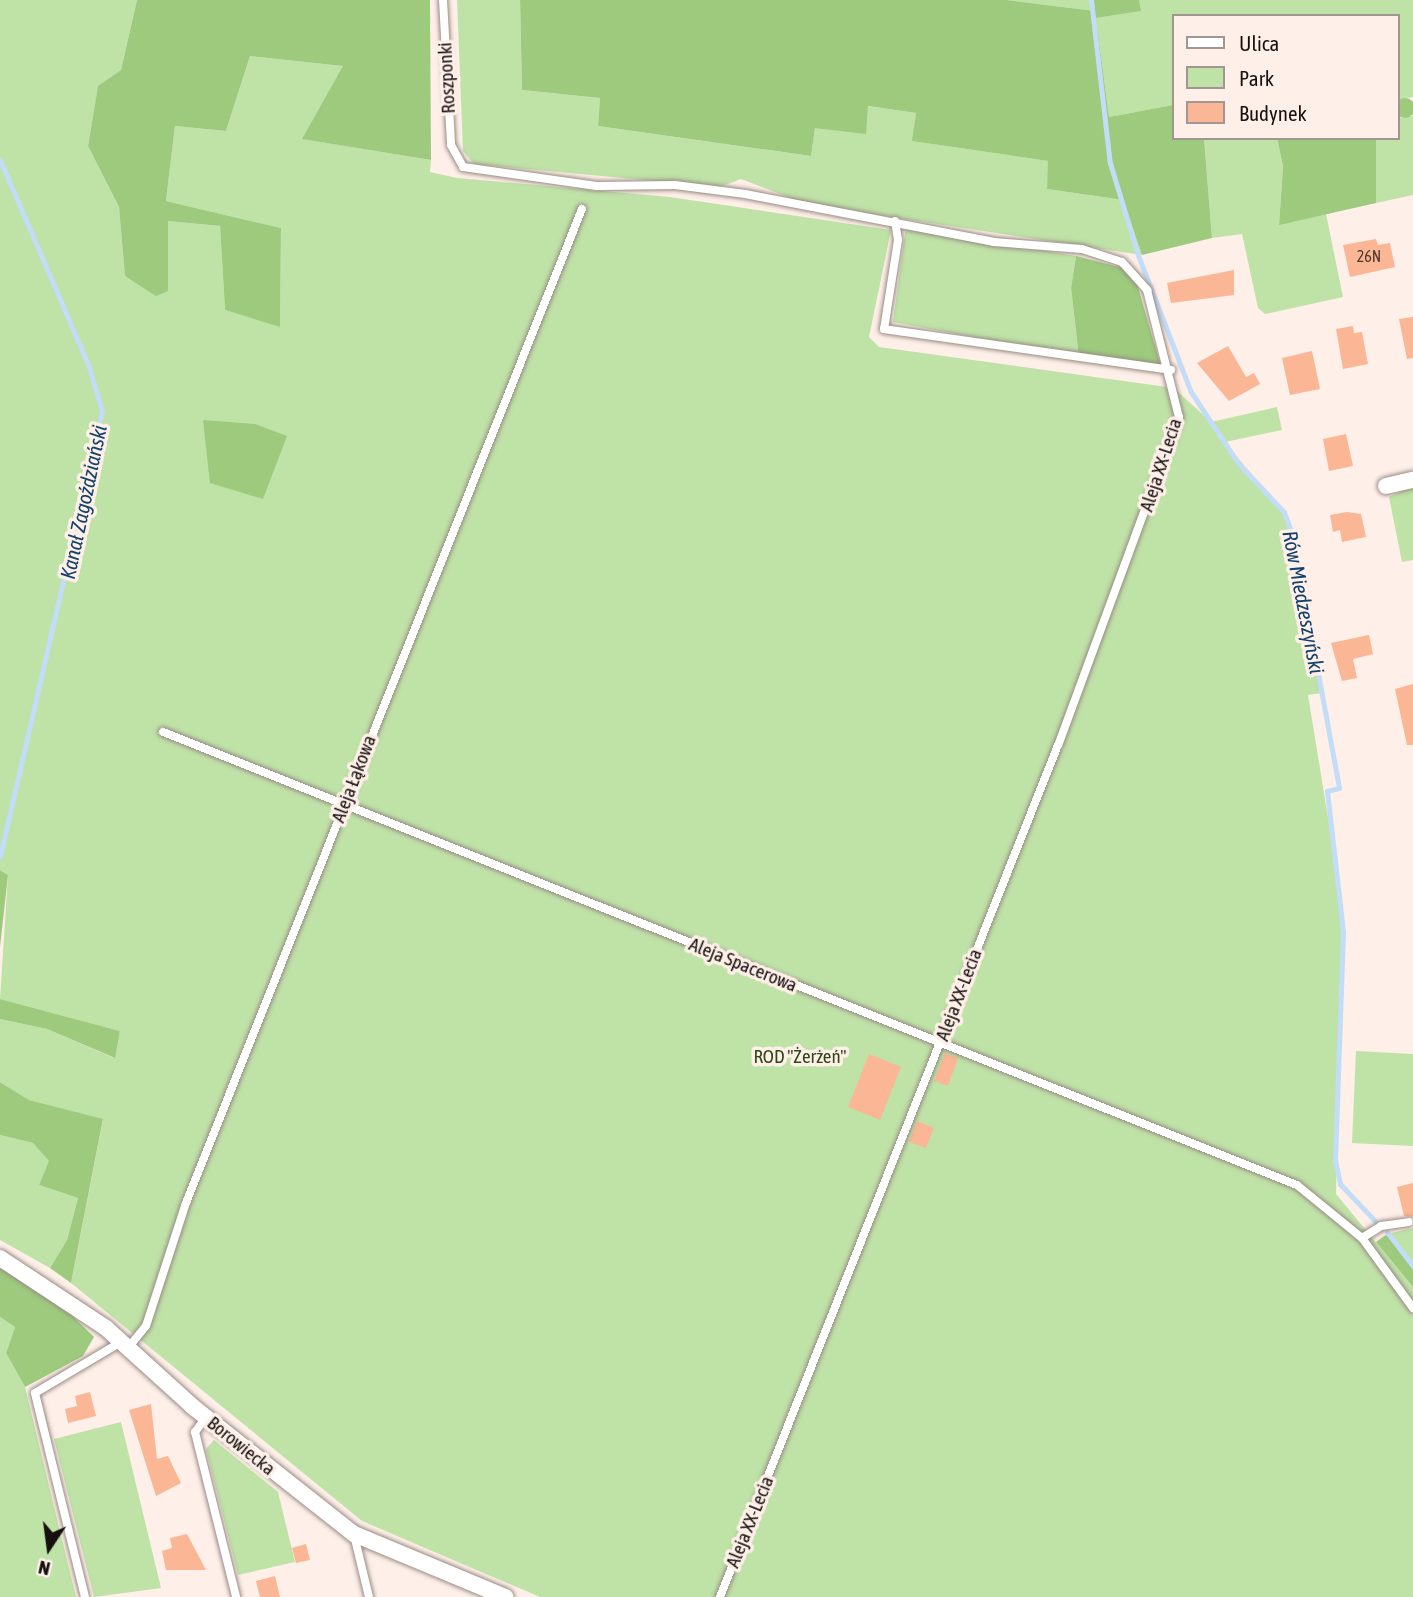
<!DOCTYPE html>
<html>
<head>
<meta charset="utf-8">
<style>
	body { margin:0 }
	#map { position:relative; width:1413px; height:1597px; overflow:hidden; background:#feefe8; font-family:"Asap Condensed",sans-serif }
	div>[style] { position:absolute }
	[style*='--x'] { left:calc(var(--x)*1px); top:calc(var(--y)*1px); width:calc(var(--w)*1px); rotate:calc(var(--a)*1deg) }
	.green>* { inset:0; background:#bfe2a7 }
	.forest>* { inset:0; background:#9dca7d }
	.round { border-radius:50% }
	.stream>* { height:5px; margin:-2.5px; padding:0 2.5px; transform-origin:2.5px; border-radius:2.5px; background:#c3dcf7 }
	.building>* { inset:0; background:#fab695 }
	.roads { filter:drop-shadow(0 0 2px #988b84) drop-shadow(0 0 2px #988b84) }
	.service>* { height:8px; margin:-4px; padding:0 4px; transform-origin:4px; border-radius:4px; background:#fff }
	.minor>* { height:16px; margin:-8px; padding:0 8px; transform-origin:8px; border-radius:8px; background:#fff }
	span { translate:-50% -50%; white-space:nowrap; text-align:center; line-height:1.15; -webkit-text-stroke:7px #feefe8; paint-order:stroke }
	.number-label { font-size:16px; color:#4f3a30 }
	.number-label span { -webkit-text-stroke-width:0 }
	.street-label { font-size:19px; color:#16110f }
	.park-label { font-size:19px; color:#2c4813 }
	.water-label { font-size:21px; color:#13426b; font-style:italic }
	.legend { position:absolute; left:1172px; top:14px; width:228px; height:126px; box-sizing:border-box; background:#feefe8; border:2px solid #a19691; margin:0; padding:9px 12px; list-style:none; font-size:21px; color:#16110f }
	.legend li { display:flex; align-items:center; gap:14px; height:35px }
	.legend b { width:35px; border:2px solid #a19691 }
	.north { position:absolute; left:14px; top:1513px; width:70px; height:70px; -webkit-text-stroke:5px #feefe8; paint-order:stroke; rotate:193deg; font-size:19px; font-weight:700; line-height:28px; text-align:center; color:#16110f }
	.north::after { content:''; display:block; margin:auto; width:24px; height:32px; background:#16110f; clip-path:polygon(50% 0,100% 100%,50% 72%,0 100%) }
</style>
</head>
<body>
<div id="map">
	<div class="green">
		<i style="clip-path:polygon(0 0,137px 0,121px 70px,98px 87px,88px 146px,119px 207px,125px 276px,168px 291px,168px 221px,220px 226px,225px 310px,280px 326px,281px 228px,166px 201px,175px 126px,226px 131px,250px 56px,344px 66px,303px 139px,431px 160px,430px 172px,457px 178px,670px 197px,891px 230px,869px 337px,879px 347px,1174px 388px,1211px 422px,1277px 407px,1282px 430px,1225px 442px,1288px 519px,1322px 693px,1308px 695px,1342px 904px,1336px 1194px,1413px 1287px,1413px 1597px,540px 1597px,362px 1521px,71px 1283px,103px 1120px,29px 1100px,0 1082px,0 1019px,47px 1029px,114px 1058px,120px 1031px,0 999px,8px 875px,0 870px)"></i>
		<i style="clip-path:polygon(457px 0,520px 0,522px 90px,600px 98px,598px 126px,811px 156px,815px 128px,867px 106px,916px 113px,913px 141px,1049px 161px,1047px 189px,1123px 200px,1142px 255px,806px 204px,741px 179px,720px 187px,474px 164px,463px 151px)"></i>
		<i style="clip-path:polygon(1007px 0,1093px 0,1095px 11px)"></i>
		<i style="clip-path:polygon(1139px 0,1413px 0,1413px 97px,1397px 100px,1397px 16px,1173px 16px,1173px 105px,1109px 117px,1096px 18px,1140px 11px)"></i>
		<i style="clip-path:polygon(1413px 116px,1413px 195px,1376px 203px,1372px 148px,1376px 138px,1397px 138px,1397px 118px)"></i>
		<i style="clip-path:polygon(1204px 138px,1277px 138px,1283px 166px,1279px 224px,1326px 214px,1343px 297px,1265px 314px,1258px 308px,1242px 234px,1212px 238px)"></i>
		<i style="clip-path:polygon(906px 226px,1076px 256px,1071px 288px,1079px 357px,893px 322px)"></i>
		<i style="clip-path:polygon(1413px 486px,1413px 560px,1402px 562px,1389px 497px)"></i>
		<i style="clip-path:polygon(1356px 1051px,1413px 1054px,1413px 1146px,1352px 1143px)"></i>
		<i style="clip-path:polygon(0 1135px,33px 1143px,50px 1161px,39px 1185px,78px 1198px,67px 1240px,50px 1268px,0 1240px)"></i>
		<i style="clip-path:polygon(1413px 1228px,1413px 1266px,1387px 1234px)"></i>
		<i style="clip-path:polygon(0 1317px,15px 1327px,6px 1353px,25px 1387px,76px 1597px,0 1597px)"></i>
		<i style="clip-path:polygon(121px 1422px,161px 1588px,94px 1597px,54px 1439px)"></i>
		<i style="clip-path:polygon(214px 1440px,278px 1492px,295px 1562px,238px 1575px,206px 1449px)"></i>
	</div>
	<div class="forest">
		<i style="clip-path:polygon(137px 0,430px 0,431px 160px,302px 139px,343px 66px,250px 56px,226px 131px,175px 126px,166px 201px,281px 228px,280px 327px,225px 310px,220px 226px,168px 221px,168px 291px,156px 296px,125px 276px,119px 207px,88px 146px,98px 86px,121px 70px)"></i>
		<i style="clip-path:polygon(520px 0,1007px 0,1095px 11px,1093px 0,1139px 0,1141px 11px,1096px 18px,1109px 117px,1173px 105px,1173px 138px,1204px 138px,1212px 238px,1142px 255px,1123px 200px,1047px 189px,1048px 161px,912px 141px,916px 113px,868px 106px,866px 134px,815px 128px,811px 156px,598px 126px,600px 98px,522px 90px)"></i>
		<i class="round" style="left:1395px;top:98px;width:20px;height:20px"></i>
		<i style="clip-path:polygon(1277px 138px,1376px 138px,1376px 203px,1279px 225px,1283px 166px)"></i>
		<i style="clip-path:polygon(1076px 256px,1123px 268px,1136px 280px,1161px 367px,1079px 357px,1071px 288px)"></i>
		<i style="clip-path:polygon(203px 420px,255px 424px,287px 436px,263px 499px,210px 483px)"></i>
		<i style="clip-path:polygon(0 870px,8px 875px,0 947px)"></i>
		<i style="clip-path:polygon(0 999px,120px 1031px,115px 1058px,47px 1029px,0 1019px)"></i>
		<i style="clip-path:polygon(0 1082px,29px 1100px,103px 1119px,71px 1283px,50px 1268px,67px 1240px,78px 1198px,39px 1185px,49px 1161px,33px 1143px,0 1135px)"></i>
		<i style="clip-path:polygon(1387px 1234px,1413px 1266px,1413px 1287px,1376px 1242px)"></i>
		<i style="clip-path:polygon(0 1268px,53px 1297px,94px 1337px,83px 1356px,25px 1387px,6px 1353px,15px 1327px,0 1317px)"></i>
	</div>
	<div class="stream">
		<i style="--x:1091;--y:0;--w:164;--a:83.4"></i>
		<i style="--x:1110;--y:163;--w:96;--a:73.1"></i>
		<i style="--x:1138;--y:255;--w:147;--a:68.9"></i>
		<i style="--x:1191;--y:392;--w:85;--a:56.5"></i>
		<i style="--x:1238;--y:463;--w:67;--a:46.8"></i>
		<i style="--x:1284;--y:512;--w:27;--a:70"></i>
		<i style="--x:1293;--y:537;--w:255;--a:79.6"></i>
		<i style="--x:1339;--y:788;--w:12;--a:166"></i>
		<i style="--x:1327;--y:791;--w:142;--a:83.5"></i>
		<i style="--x:1343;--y:932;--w:228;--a:92"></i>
		<i style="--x:1335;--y:1160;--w:25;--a:78"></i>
		<i style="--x:1340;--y:1184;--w:55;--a:46.5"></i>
		<i style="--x:0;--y:160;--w:222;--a:66.7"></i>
		<i style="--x:88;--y:364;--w:49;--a:73.4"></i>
		<i style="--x:102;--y:411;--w:457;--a:102.9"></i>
		<i style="--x:1387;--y:1232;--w:43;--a:52.6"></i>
	</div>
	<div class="building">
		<i style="clip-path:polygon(1376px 239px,1378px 245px,1390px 243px,1395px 267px,1350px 277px,1343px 245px)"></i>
		<i style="clip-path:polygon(1234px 270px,1234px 295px,1171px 303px,1167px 283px)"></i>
		<i style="clip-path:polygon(1413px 317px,1413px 358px,1407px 359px,1399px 319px)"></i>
		<i style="clip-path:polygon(1353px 326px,1354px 333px,1362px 332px,1368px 364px,1343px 369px,1336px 329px)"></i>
		<i style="clip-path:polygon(1228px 346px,1246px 377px,1254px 373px,1260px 384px,1229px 401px,1197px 363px)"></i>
		<i style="clip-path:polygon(1312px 351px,1320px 389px,1290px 395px,1282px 358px)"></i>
		<i style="clip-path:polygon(1346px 434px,1353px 466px,1329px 471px,1323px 439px)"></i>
		<i style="clip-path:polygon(1347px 512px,1361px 514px,1366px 537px,1342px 542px,1340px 530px,1333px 532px,1330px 515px)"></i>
		<i style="clip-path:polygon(1369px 635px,1373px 654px,1353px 659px,1357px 678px,1342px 681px,1331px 643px)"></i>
		<i style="clip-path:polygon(1413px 684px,1413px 745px,1407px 745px,1395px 689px)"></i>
		<i style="clip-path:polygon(945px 1053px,958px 1058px,948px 1086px,934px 1081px)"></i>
		<i style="clip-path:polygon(869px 1054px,901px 1067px,880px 1120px,848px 1107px)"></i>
		<i style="clip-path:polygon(917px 1121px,934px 1128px,926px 1148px,909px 1142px)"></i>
		<i style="clip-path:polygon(1413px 1183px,1413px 1217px,1404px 1216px,1397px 1187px)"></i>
		<i style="clip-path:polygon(90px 1392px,96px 1416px,68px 1423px,65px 1409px,77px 1406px,75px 1396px)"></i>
		<i style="clip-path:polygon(151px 1404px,157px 1459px,168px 1456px,181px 1483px,156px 1496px,129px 1410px)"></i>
		<i style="clip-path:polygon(187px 1534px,206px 1570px,166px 1570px,162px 1551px,172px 1548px,170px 1538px)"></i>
		<i style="clip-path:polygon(306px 1544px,310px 1560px,296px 1563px,292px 1548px)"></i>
		<i style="clip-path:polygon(275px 1576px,280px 1597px,260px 1597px,256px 1581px)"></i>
	</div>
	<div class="roads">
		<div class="service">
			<i style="--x:443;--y:0;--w:145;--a:86.8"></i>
			<i style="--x:451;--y:145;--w:25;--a:61"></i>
			<i style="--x:463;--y:167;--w:135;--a:8.1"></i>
			<i style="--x:597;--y:186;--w:78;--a:-0.7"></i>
			<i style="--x:675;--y:185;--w:71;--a:7.3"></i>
			<i style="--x:745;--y:194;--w:254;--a:10.9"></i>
			<i style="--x:994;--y:242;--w:88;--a:4.5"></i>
			<i style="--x:1082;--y:249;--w:42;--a:18"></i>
			<i style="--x:1122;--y:262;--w:38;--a:48"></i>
			<i style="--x:1147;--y:290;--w:131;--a:75.9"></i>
			<i style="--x:1179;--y:417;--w:350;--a:110.2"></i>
			<i style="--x:1058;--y:745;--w:917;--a:111.64"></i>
			<i style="--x:895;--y:221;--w:19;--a:81"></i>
			<i style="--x:898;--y:240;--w:90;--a:98.9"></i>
			<i style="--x:884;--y:329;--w:290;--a:8.1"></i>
			<i style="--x:163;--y:732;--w:1221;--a:21.78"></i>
			<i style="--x:1297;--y:1185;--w:84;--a:39.2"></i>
			<i style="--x:1362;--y:1238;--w:87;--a:53.9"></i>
			<i style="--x:1362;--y:1238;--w:22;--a:-32"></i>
			<i style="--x:1381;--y:1226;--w:28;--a:-8"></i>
			<i style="--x:128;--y:1348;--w:28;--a:-51"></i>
			<i style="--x:146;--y:1326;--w:129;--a:-72"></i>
			<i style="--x:186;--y:1203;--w:1070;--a:-68.28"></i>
			<i style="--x:206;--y:1417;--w:19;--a:126"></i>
			<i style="--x:195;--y:1432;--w:170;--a:76"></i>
			<i style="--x:354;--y:1535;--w:64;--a:76.4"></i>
			<i style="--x:85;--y:1597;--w:210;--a:-103.8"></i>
			<i style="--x:35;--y:1393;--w:100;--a:-30.7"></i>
		</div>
		<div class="minor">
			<i style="--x:1386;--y:486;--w:28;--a:-13"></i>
			<i style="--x:0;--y:1258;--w:127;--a:33.4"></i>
			<i style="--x:106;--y:1328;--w:118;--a:42.2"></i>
			<i style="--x:193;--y:1407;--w:205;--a:38.3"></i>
			<i style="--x:354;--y:1534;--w:164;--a:22.6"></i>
		</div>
	</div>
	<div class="number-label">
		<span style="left:1369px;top:256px">26N</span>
	</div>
	<div class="street-label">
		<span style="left:447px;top:78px;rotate:-93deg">Roszponki</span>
		<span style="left:1161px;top:465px;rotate:-72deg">Aleja XX-Lecia</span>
		<span style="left:354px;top:779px;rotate:-69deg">Aleja Łąkowa</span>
		<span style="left:743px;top:965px;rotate:22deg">Aleja Spacerowa</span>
		<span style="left:959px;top:995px;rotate:-69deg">Aleja XX-Lecia</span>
		<span style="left:241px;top:1446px;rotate:39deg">Borowiecka</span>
		<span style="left:750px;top:1522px;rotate:-68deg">Aleja XX-Lecia</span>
	</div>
	<div class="park-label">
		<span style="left:800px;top:1057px">ROD "Żerżeń"</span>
	</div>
	<div class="water-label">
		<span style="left:83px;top:502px;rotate:-78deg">Kanał Zagoździański</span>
		<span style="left:1304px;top:602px;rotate:79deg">Rów Miedzeszyński</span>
	</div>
	<ul class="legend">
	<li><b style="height:9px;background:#fff"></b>Ulica</li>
	<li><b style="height:19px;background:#bfe2a7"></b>Park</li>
	<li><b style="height:19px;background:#fab695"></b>Budynek</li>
	</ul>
	<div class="north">N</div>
</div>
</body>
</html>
